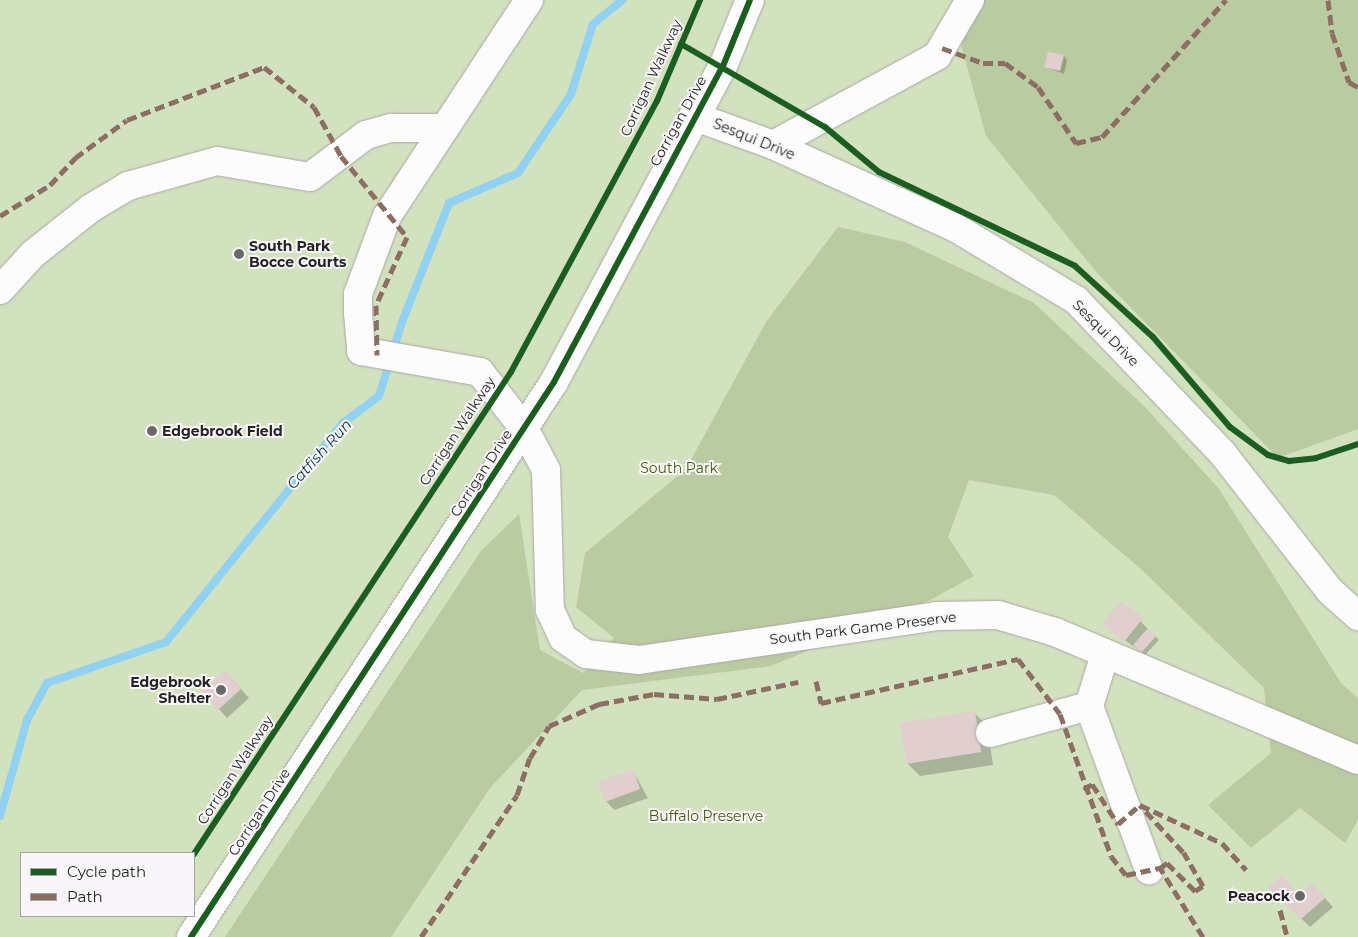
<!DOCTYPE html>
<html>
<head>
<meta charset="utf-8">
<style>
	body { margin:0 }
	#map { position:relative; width:1358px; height:937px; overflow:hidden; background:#ebeaeb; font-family:Montserrat,sans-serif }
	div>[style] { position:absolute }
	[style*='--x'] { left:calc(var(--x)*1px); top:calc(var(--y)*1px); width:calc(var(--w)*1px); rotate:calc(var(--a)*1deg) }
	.green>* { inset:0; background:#d2e1be }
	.forest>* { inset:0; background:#bacba1 }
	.shadow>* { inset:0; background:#0003 }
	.stream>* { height:8px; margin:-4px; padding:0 4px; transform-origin:4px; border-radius:4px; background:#91d2f2 }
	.building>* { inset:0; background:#e1cece }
	.roads { filter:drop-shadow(0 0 1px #a9a8a9) drop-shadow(0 0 1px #a9a8a9) }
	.minor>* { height:28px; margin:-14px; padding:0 14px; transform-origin:14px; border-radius:14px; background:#fcfcfc }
	.quiet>* { height:5px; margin-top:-2.5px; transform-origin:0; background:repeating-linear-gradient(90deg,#8d6e63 0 10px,transparent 0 15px) }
	.cycleway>* { height:6px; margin:-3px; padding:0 3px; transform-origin:3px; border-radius:3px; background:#1b5e20 }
	.dots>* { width:14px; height:14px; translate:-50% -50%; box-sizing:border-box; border:2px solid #f9f6f9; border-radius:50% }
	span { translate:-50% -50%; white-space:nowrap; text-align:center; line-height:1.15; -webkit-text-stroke:4px #f9f6f9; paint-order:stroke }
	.street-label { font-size:14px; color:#252425 }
	.poi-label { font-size:14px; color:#252425; font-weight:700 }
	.left { translate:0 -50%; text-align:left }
	.right { translate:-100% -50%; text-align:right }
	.park-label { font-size:14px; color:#425e08 }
	.water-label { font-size:15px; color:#0a3547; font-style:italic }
	.legend { position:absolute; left:20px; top:852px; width:175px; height:65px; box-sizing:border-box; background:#f9f6f9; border:1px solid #a4a2a4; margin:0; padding:6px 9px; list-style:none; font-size:15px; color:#252425 }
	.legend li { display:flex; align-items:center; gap:10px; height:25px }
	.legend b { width:25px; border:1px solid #a4a2a4 }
</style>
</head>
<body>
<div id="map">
	<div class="green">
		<i style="clip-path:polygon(evenodd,0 0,1358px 0,1358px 937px,0 937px,0 0,21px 853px,194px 853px,194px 916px,21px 916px,21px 853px)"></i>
	</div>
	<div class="forest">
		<i style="clip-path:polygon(973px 0,1358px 0,1358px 429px,1278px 458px,1097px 273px,986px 136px,956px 26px)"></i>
		<i style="clip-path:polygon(838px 227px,905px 242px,1034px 303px,1145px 407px,1219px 489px,1341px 683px,1358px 698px,1358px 820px,1345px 843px,1300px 808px,1251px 848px,1208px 805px,1271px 753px,1264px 688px,1142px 570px,1054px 495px,969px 480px,948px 537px,974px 576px,930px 600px,771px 666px,582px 690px,490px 788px,391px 937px,225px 937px,481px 551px,519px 514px,540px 650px,583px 673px,614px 638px,576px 607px,585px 553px,686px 469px,766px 322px)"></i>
	</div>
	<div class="shadow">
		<i style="clip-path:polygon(1064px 56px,1067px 60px,1064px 74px,1046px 67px)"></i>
		<i style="clip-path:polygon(1121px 602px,1159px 640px,1145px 655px,1103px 624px)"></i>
		<i style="clip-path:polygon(233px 680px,249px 698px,227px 718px,203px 691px)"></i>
		<i style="clip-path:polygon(974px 713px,987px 725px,993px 765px,920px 776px,907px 763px)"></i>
		<i style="clip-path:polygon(633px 771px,648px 798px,614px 810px,606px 801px)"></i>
		<i style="clip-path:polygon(1270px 888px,1299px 896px,1320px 893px,1333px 907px,1310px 927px)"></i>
	</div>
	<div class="stream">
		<i style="--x:0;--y:816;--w:100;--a:-74.3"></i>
		<i style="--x:27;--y:720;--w:42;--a:-61.6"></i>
		<i style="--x:47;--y:683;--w:126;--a:-19"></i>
		<i style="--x:166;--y:642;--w:282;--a:-51.1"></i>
		<i style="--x:343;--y:423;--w:45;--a:-36.9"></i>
		<i style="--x:379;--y:396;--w:77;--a:-72.7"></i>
		<i style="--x:402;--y:322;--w:128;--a:-68.4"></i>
		<i style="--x:449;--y:203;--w:75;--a:-23.5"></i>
		<i style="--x:518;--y:173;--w:95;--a:-56.1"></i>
		<i style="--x:571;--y:94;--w:73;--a:-72.6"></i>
		<i style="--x:593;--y:24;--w:38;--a:-39"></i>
	</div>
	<div class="building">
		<i style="clip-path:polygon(1048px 52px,1064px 55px,1060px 71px,1044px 67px)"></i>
		<i style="clip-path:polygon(1121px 601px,1143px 618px,1124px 642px,1102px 624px)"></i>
		<i style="clip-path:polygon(1148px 628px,1156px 636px,1141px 653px,1133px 645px)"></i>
		<i style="clip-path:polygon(225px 670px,241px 689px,218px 710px,201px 691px)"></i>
		<i style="clip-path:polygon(975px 711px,981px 752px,906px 764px,900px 723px)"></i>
		<i style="clip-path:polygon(633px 769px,640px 789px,605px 802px,598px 782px)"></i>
		<i style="clip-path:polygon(1282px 875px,1299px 895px,1312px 883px,1325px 898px,1301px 919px,1268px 888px)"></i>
	</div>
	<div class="roads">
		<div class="minor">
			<i style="--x:529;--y:0;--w:258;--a:123.3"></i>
			<i style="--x:387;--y:216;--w:83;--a:110.4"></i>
			<i style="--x:358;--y:294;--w:19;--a:90"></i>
			<i style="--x:358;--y:313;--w:38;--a:85"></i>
			<i style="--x:361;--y:351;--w:121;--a:10"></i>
			<i style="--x:480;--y:372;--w:73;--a:52.2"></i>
			<i style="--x:525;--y:430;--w:45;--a:62.3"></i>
			<i style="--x:546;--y:470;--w:140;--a:88.4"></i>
			<i style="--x:550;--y:610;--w:31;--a:65"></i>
			<i style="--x:563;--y:638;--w:28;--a:35"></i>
			<i style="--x:586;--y:654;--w:53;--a:6.5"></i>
			<i style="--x:639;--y:660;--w:301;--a:-8.4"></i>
			<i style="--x:937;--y:616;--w:61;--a:-0.9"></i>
			<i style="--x:998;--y:615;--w:59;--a:16.6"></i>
			<i style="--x:1055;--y:632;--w:329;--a:22.9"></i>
			<i style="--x:693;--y:116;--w:85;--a:19.9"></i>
			<i style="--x:773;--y:145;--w:201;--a:24.4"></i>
			<i style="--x:956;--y:228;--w:140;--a:31"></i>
			<i style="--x:1076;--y:300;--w:213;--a:46.3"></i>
			<i style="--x:1223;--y:454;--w:174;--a:52"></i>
			<i style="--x:1330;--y:591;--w:38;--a:42"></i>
			<i style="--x:773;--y:145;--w:187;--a:-28.5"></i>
			<i style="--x:937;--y:56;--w:65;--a:-59.5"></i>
			<i style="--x:0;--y:290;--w:49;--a:-47.5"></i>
			<i style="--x:33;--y:254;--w:74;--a:-38.4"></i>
			<i style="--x:91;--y:208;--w:43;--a:-30.7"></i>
			<i style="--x:128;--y:186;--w:92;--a:-15.7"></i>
			<i style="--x:217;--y:161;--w:94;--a:9.8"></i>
			<i style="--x:310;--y:177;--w:70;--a:-36.9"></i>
			<i style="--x:366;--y:135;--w:26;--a:-16"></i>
			<i style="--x:391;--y:128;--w:54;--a:0"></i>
			<i style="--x:1105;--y:654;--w:54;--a:107.1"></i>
			<i style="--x:1089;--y:706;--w:175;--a:69.9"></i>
			<i style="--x:990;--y:733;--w:103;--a:-15.3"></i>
			<i style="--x:191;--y:937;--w:663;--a:-56.81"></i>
			<i style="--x:554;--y:382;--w:358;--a:-61.9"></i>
			<i style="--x:723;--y:66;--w:71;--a:-67.8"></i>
		</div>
	</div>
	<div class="quiet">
		<i style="--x:1328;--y:0;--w:33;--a:83"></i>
		<i style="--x:1332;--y:33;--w:52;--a:70.9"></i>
		<i style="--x:1349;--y:82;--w:10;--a:29"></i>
		<i style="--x:942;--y:48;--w:44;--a:20.1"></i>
		<i style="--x:983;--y:63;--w:22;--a:0"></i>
		<i style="--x:1005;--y:63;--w:41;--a:36"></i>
		<i style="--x:1038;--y:87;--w:68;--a:55.8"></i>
		<i style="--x:1076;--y:143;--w:27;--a:-13"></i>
		<i style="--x:1102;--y:137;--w:185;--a:-47.9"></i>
		<i style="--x:0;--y:216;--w:59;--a:-31.8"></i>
		<i style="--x:50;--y:185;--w:37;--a:-47"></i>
		<i style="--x:75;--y:158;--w:64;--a:-36.2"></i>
		<i style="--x:127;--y:120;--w:147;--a:-21.1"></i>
		<i style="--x:264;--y:67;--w:64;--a:38.7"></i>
		<i style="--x:314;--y:107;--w:56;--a:61.1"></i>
		<i style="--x:341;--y:156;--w:104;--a:50.8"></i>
		<i style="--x:407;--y:237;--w:75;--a:114.5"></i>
		<i style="--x:376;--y:305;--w:50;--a:88.9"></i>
		<i style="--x:816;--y:681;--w:23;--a:77"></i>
		<i style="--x:821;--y:703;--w:202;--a:-12.6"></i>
		<i style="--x:1018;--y:659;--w:69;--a:52.6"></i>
		<i style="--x:1060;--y:714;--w:151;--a:70.2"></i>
		<i style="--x:1111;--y:856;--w:24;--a:52"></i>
		<i style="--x:1126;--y:875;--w:35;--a:-12"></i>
		<i style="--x:1084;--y:790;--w:10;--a:-37"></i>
		<i style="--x:1092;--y:784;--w:48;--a:57"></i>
		<i style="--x:1118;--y:824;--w:29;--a:-41"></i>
		<i style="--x:1280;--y:910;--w:28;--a:75"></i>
		<i style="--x:421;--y:937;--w:171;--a:-55.9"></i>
		<i style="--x:517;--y:795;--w:39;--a:-71"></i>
		<i style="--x:530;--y:758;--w:37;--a:-59"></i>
		<i style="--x:549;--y:726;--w:55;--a:-23.7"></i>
		<i style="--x:599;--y:704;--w:56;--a:-10.3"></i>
		<i style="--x:654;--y:694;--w:63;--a:4.5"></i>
		<i style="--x:717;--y:699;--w:83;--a:-11.9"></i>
		<i style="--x:1203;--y:937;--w:81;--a:-121.9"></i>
		<i style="--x:1160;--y:868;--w:9;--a:-36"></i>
		<i style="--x:1167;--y:863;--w:40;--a:45"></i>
		<i style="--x:1195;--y:891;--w:9;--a:-32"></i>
		<i style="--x:1203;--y:886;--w:39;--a:-120"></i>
		<i style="--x:1183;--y:852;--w:64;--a:-132.5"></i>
		<i style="--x:1140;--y:805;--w:90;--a:24.9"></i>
		<i style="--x:1222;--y:843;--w:36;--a:48"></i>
	</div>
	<div class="cycleway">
		<i style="--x:681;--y:44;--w:166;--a:30"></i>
		<i style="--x:825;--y:127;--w:70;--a:39.8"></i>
		<i style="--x:879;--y:172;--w:217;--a:25.6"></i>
		<i style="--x:1075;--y:266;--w:105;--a:42.3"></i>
		<i style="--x:1153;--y:337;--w:118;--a:49.5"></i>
		<i style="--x:1230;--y:427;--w:47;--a:36.4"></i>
		<i style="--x:1268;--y:455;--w:22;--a:16"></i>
		<i style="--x:1289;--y:461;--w:27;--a:-6"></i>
		<i style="--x:1316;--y:458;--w:44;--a:-18.4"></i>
		<i style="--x:194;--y:854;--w:577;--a:-56.67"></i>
		<i style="--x:511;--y:372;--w:308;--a:-61.7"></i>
		<i style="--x:657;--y:101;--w:110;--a:-66.9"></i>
		<i style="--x:191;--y:937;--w:663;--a:-56.81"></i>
		<i style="--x:554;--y:382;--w:358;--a:-61.9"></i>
		<i style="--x:723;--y:66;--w:71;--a:-67.8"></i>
	</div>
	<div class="dots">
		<i style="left:239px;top:254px;background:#6a696a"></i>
		<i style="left:152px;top:431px;background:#6a696a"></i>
		<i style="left:221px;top:690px;background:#6a696a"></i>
		<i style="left:1300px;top:896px;background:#6a696a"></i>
	</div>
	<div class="street-label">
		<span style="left:651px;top:78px;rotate:-65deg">Corrigan Walkway</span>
		<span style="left:678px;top:121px;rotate:-61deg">Corrigan Drive</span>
		<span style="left:754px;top:139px;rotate:22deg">Sesqui Drive</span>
		<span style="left:1106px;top:333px;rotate:45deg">Sesqui Drive</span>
		<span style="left:457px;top:431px;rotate:-57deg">Corrigan Walkway</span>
		<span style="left:481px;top:473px;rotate:-57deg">Corrigan Drive</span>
		<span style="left:863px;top:628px;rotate:-7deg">South Park Game Preserve</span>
		<span style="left:235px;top:770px;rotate:-57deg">Corrigan Walkway</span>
		<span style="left:259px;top:812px;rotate:-57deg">Corrigan Drive</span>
	</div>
	<div class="poi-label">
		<span class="left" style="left:249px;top:254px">South Park<br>Bocce Courts</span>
		<span class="left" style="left:162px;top:431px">Edgebrook Field</span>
		<span class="right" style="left:211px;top:690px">Edgebrook<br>Shelter</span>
		<span class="right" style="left:1290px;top:896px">Peacock</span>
	</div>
	<div class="park-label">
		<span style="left:679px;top:468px">South Park</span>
		<span style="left:706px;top:816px">Buffalo Preserve</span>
	</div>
	<div class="water-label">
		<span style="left:319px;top:454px;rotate:-48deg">Catfish Run</span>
	</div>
	<ul class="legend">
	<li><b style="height:6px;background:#1b5e20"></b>Cycle path</li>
	<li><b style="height:6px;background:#8d6e63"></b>Path</li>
	</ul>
</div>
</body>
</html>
